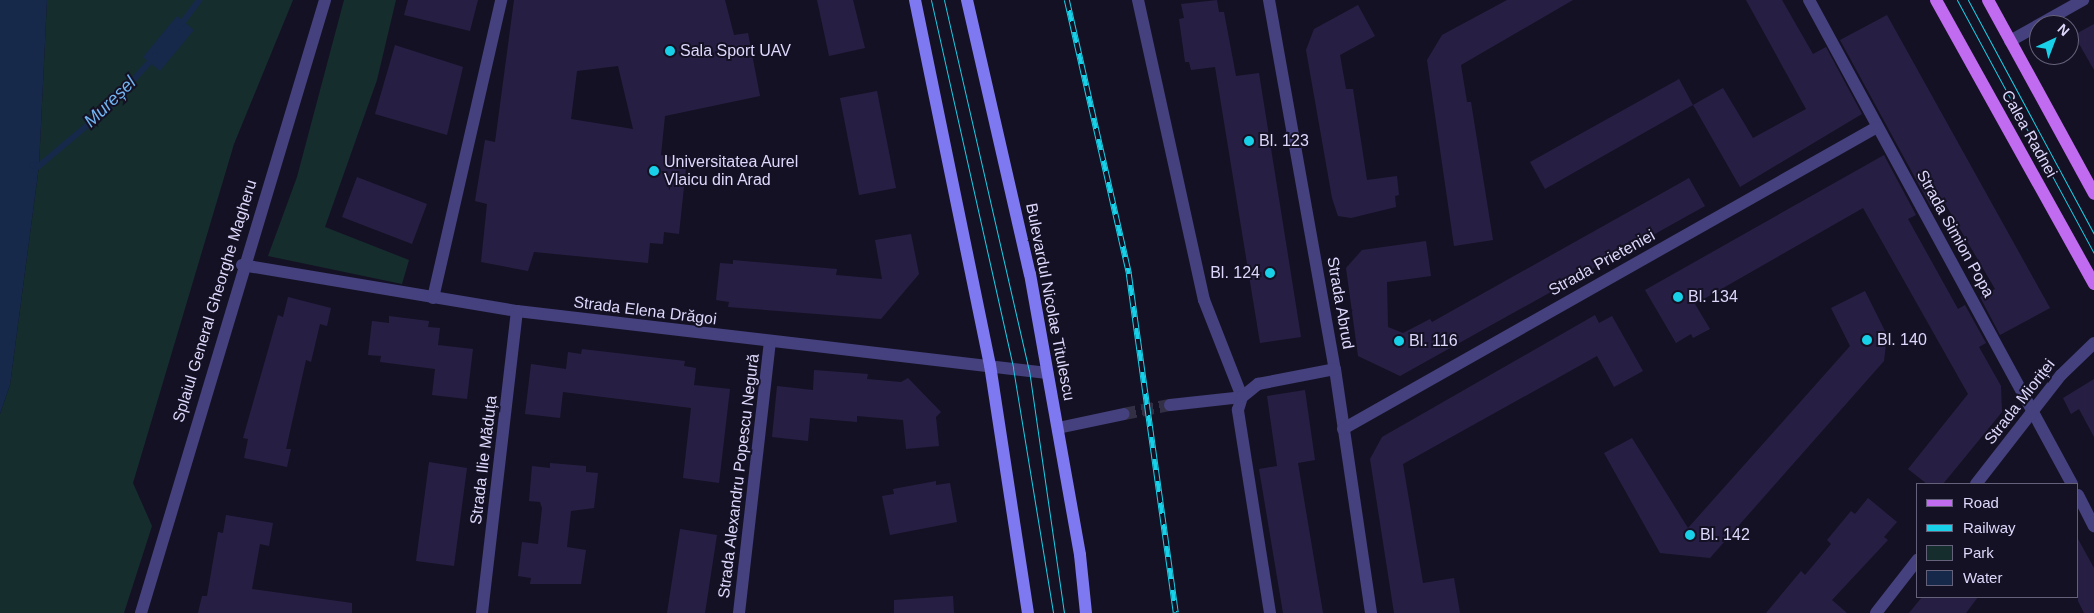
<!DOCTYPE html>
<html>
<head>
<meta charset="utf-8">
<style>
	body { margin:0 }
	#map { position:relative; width:2094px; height:613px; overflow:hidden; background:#151124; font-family:Helvetica,sans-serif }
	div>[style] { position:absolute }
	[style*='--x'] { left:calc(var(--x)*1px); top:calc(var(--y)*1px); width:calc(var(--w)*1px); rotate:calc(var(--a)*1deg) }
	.green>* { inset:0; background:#152e2d }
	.water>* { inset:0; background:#16294a }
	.stream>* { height:6px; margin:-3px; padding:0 3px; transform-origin:3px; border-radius:3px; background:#16294a }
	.building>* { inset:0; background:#271f43 }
	.street-tunnel>* { height:12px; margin-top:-6px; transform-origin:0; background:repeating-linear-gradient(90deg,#332f44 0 12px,transparent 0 18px) }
	.street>* { height:12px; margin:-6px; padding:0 6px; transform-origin:6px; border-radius:6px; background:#44417e }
	.secondary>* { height:12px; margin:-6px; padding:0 6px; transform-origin:6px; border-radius:6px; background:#7e79f1 }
	.primary>* { height:12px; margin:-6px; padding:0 6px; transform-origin:6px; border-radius:6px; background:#c06bf0 }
	.tram>* { height:1px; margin:-0.5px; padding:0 0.5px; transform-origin:0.5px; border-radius:0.5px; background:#18d0e7 }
	.rail>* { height:5.5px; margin-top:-2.75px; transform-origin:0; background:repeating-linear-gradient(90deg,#151124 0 11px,#18d0e7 0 22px); box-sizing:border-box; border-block:1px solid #18d0e7 }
	.dots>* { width:14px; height:14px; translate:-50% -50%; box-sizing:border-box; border:2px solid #151124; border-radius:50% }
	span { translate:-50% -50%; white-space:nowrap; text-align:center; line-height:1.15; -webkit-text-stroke:4px #151124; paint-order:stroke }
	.poi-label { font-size:16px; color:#ddd8fb }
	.left { translate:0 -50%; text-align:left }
	.right { translate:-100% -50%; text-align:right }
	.street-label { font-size:16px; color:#ddd8fb }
	.water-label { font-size:18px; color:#71b4f0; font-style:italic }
	.legend { position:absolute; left:1916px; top:483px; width:162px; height:115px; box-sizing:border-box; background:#151124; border:1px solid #65617a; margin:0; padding:6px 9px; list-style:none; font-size:15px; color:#ddd8fb }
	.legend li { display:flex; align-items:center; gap:10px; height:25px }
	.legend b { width:25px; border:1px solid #65617a }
	.north { position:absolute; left:2029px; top:15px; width:50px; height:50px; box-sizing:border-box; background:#151124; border:1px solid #65617a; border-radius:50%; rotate:43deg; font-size:14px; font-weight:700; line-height:20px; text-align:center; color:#ddd8fb }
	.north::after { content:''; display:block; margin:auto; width:18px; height:22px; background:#18d0e7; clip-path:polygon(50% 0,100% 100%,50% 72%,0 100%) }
</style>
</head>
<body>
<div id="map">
	<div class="green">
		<i style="clip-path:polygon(47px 0,293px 0,234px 144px,133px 483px,152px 526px,124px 613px,0 613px,0 414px,10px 385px,39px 166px)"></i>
		<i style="clip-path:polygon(344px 0,396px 0,377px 80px,325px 227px,409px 260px,402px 284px,268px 256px,297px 177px)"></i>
	</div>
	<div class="water">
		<i style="clip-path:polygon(0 0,47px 0,39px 166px,10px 385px,0 414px)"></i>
		<i style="clip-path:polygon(177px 16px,194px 30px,160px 71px,143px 57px)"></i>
	</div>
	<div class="stream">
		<i style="--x:179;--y:27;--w:34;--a:-53"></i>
		<i style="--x:32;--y:165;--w:7;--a:8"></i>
		<i style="--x:39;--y:166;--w:92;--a:-40.1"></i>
		<i style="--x:109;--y:107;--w:69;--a:-48"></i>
	</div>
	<div class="building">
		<i style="clip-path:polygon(408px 0,478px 0,470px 31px,404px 15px)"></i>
		<i style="clip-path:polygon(evenodd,514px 0,725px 0,734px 35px,748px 33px,760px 96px,665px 116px,661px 155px,674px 157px,673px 167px,686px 168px,679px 234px,664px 232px,663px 244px,650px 243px,648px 263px,534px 252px,528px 271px,481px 262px,487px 204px,475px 201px,485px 140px,495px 142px,514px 0,618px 66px,633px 129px,571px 119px,577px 71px,618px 66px)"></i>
		<i style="clip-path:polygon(817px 0,853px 0,865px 48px,829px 56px)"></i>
		<i style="clip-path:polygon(1217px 0,1219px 12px,1224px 12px,1236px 76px,1259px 73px,1301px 337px,1260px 343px,1215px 67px,1191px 70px,1189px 62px,1185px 62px,1179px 19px,1184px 18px,1181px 4px)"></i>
		<i style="clip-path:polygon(1507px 0,1573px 0,1461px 65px,1467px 102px,1471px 102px,1493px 240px,1454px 246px,1427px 60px,1442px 35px)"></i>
		<i style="clip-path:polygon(1746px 0,1782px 0,1813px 54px,1826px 47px,1862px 114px,1740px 187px,1693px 105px,1723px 88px,1753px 138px,1806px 109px)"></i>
		<i style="clip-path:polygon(1358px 5px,1375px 36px,1340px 55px,1346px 89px,1353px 89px,1367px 180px,1397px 176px,1399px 195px,1395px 196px,1396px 207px,1351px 218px,1338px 216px,1332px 198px,1306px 50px,1314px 29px)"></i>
		<i style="clip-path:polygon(1887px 15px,2050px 308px,2000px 335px,1980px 297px,1995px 289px,1943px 200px,1931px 207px,1840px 40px)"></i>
		<i style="clip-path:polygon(2094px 24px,2094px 70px,2074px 35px)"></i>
		<i style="clip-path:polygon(395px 45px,463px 67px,447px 135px,375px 114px)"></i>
		<i style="clip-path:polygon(1679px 79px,1693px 105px,1545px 189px,1530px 162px)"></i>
		<i style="clip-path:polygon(877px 91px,896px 188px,859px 195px,840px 98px)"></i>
		<i style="clip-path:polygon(1884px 155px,1916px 215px,1908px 219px,1958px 309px,1965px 305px,1986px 343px,1979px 347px,2001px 386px,2002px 412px,1943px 484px,1927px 484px,1908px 469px,1968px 394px,1863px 208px,1695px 304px,1710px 329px,1693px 338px,1691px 334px,1676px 343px,1645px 290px)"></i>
		<i style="clip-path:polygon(357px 177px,427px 204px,412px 244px,342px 217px)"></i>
		<i style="clip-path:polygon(1689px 178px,1705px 206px,1400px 376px,1358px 356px,1346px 268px,1362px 250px,1426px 241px,1431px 276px,1387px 282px,1388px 327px,1403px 333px,1430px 319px,1432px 322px)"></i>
		<i style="clip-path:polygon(911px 234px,919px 274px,881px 319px,728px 307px,729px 302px,716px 300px,720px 263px,733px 264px,733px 260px,837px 269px,836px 275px,882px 279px,875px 240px)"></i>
		<i style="clip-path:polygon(1865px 291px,1887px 335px,1884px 361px,1710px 558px,1660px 553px,1604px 453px,1632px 438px,1688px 528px,1850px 346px,1831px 308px)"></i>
		<i style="clip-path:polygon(288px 297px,331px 308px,327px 326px,320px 324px,311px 362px,306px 360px,286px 449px,291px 449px,287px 467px,244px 458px,248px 439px,243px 438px,278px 315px,283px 317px)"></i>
		<i style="clip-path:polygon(1595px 315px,1599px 323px,1612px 316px,1643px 371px,1614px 387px,1597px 356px,1403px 464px,1423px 583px,1454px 578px,1460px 613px,1394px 613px,1370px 459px,1382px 437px)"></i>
		<i style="clip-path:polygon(389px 316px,429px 321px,428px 327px,440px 328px,438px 345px,473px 349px,467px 399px,432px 395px,435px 369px,380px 362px,381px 356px,368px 355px,372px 321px,389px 323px)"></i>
		<i style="clip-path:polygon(582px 349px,685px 361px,684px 366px,696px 368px,694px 385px,730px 389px,719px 483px,683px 478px,691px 408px,563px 392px,560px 418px,525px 414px,531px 364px,566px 369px,568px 352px,581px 354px)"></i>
		<i style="clip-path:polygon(814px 370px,868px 374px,867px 379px,901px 382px,908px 378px,941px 412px,936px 417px,939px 446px,906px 449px,903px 420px,857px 416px,857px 422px,810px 418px,808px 441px,772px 437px,777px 386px,813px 390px)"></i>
		<i style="clip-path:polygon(2094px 379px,2094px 437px,2079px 409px,2071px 414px,2063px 398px)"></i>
		<i style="clip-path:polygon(1305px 390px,1315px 460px,1298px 463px,1323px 613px,1283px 613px,1259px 469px,1277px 466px,1267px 396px)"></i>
		<i style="clip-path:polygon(429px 462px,467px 468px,454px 566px,416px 561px)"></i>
		<i style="clip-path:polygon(550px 463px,586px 466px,586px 472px,598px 473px,594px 508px,571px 511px,567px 547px,586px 550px,581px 584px,530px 584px,531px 578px,518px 576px,522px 542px,538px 544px,542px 508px,540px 502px,529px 501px,532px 466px,550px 468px)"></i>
		<i style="clip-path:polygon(936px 481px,936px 485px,950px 483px,957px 522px,890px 535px,882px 496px,894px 494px,893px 489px)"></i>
		<i style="clip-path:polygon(1868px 498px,1897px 522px,1884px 537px,1888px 540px,1832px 600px,1847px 613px,1766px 613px,1801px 571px,1805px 575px,1816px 562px,1831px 544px,1827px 540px,1851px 511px,1855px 514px)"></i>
		<i style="clip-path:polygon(226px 515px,273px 523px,269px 546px,260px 544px,252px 589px,352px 603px,352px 613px,198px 613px,202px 596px,207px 596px,218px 532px,223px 533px)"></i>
		<i style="clip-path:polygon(680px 529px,717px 535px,705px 613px,667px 613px)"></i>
		<i style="clip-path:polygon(2078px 539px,2094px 568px,2094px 613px,2084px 613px,2078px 601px)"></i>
		<i style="clip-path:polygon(953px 596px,954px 613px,894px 613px,894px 600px)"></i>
		<i style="clip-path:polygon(1922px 597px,1978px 597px,1966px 613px,1909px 613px)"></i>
	</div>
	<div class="street-tunnel">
		<i style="--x:1124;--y:414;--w:47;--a:-11.1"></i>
	</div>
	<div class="street">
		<i style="--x:1138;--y:0;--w:307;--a:77.6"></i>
		<i style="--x:1204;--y:300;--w:104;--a:68.6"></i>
		<i style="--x:1269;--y:0;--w:375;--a:79.9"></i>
		<i style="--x:1335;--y:369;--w:247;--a:81.6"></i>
		<i style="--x:1809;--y:0;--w:551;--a:61.48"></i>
		<i style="--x:2010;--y:41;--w:84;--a:-29.3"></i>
		<i style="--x:242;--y:265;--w:279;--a:9.5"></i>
		<i style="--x:517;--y:311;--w:534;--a:6.67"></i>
		<i style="--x:433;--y:298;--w:306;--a:-77.1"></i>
		<i style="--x:1170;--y:405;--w:72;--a:-6.3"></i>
		<i style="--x:1058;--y:428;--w:67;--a:-12"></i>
		<i style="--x:1343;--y:429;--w:613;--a:-29.49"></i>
		<i style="--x:1976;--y:484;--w:138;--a:-52.1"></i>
		<i style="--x:2061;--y:375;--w:46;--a:-44.1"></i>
		<i style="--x:2078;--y:495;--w:35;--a:63"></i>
		<i style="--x:141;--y:613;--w:640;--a:-73.29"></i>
		<i style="--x:482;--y:613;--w:304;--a:-83.4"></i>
		<i style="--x:739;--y:613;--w:272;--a:-83.5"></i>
		<i style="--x:1270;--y:613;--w:206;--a:-99"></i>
		<i style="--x:1238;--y:410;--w:14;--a:-73"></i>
		<i style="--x:1242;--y:397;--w:21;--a:-39"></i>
		<i style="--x:1258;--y:384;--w:78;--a:-11"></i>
		<i style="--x:1876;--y:613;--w:68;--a:-52.1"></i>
	</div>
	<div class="secondary">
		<i style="--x:915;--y:0;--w:373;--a:78.4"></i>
		<i style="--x:990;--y:365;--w:251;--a:81.3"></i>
		<i style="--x:967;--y:0;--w:281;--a:77.1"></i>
		<i style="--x:1030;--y:274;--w:285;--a:79.9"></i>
		<i style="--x:1080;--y:555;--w:58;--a:84.1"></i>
	</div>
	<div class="primary">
		<i style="--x:1936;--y:0;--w:325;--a:60.9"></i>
		<i style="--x:1988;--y:0;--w:221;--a:61.3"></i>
	</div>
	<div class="tram">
		<i style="--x:931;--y:0;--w:377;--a:77.4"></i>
		<i style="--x:1013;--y:368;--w:248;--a:80.7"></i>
		<i style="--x:944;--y:0;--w:380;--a:77.1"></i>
		<i style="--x:1029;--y:370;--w:246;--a:81.8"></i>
		<i style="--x:1957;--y:0;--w:288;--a:61.6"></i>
		<i style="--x:1968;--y:0;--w:266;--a:61.7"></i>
	</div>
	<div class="rail">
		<i style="--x:1067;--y:0;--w:281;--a:77.2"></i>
		<i style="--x:1129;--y:274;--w:342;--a:82.1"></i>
	</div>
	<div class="dots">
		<i style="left:670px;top:51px;background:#18d0e7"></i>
		<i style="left:1249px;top:141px;background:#18d0e7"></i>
		<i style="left:654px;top:171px;background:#18d0e7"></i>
		<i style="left:1270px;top:273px;background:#18d0e7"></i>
		<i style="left:1678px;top:297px;background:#18d0e7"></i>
		<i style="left:1867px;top:340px;background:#18d0e7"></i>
		<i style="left:1399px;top:341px;background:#18d0e7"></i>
		<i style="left:1690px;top:535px;background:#18d0e7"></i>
	</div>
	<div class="poi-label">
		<span class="left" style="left:680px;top:51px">Sala Sport UAV</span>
		<span class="left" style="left:1259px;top:141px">Bl. 123</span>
		<span class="left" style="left:664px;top:171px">Universitatea Aurel<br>Vlaicu din Arad</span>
		<span class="right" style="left:1260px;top:273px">Bl. 124</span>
		<span class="left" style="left:1688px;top:297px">Bl. 134</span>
		<span class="left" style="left:1877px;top:340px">Bl. 140</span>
		<span class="left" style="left:1409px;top:341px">Bl. 116</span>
		<span class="left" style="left:1700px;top:535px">Bl. 142</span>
	</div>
	<div class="street-label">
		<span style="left:2029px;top:134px;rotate:61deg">Calea Radnei</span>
		<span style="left:1955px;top:234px;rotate:61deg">Strada Simion Popa</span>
		<span style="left:1602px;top:263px;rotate:-29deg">Strada Prieteniei</span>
		<span style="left:215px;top:301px;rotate:-73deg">Splaiul General Gheorghe Magheru</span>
		<span style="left:1050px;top:302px;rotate:79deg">Bulevardul Nicolae Titulescu</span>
		<span style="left:1340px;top:303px;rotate:80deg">Strada Abrud</span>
		<span style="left:645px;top:311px;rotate:7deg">Strada Elena Drăgoi</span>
		<span style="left:2020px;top:402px;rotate:-52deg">Strada Mioriței</span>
		<span style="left:484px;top:460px;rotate:-83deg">Strada Ilie Măduța</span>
		<span style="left:739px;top:476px;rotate:-83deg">Strada Alexandru Popescu Negură</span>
	</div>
	<div class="water-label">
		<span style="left:110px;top:102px;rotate:-44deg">Mureșel</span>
	</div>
	<ul class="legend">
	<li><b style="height:6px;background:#c06bf0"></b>Road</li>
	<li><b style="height:6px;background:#18d0e7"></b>Railway</li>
	<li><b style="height:14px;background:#152e2d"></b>Park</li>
	<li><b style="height:14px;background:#16294a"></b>Water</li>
	</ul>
	<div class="north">N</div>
</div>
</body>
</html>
